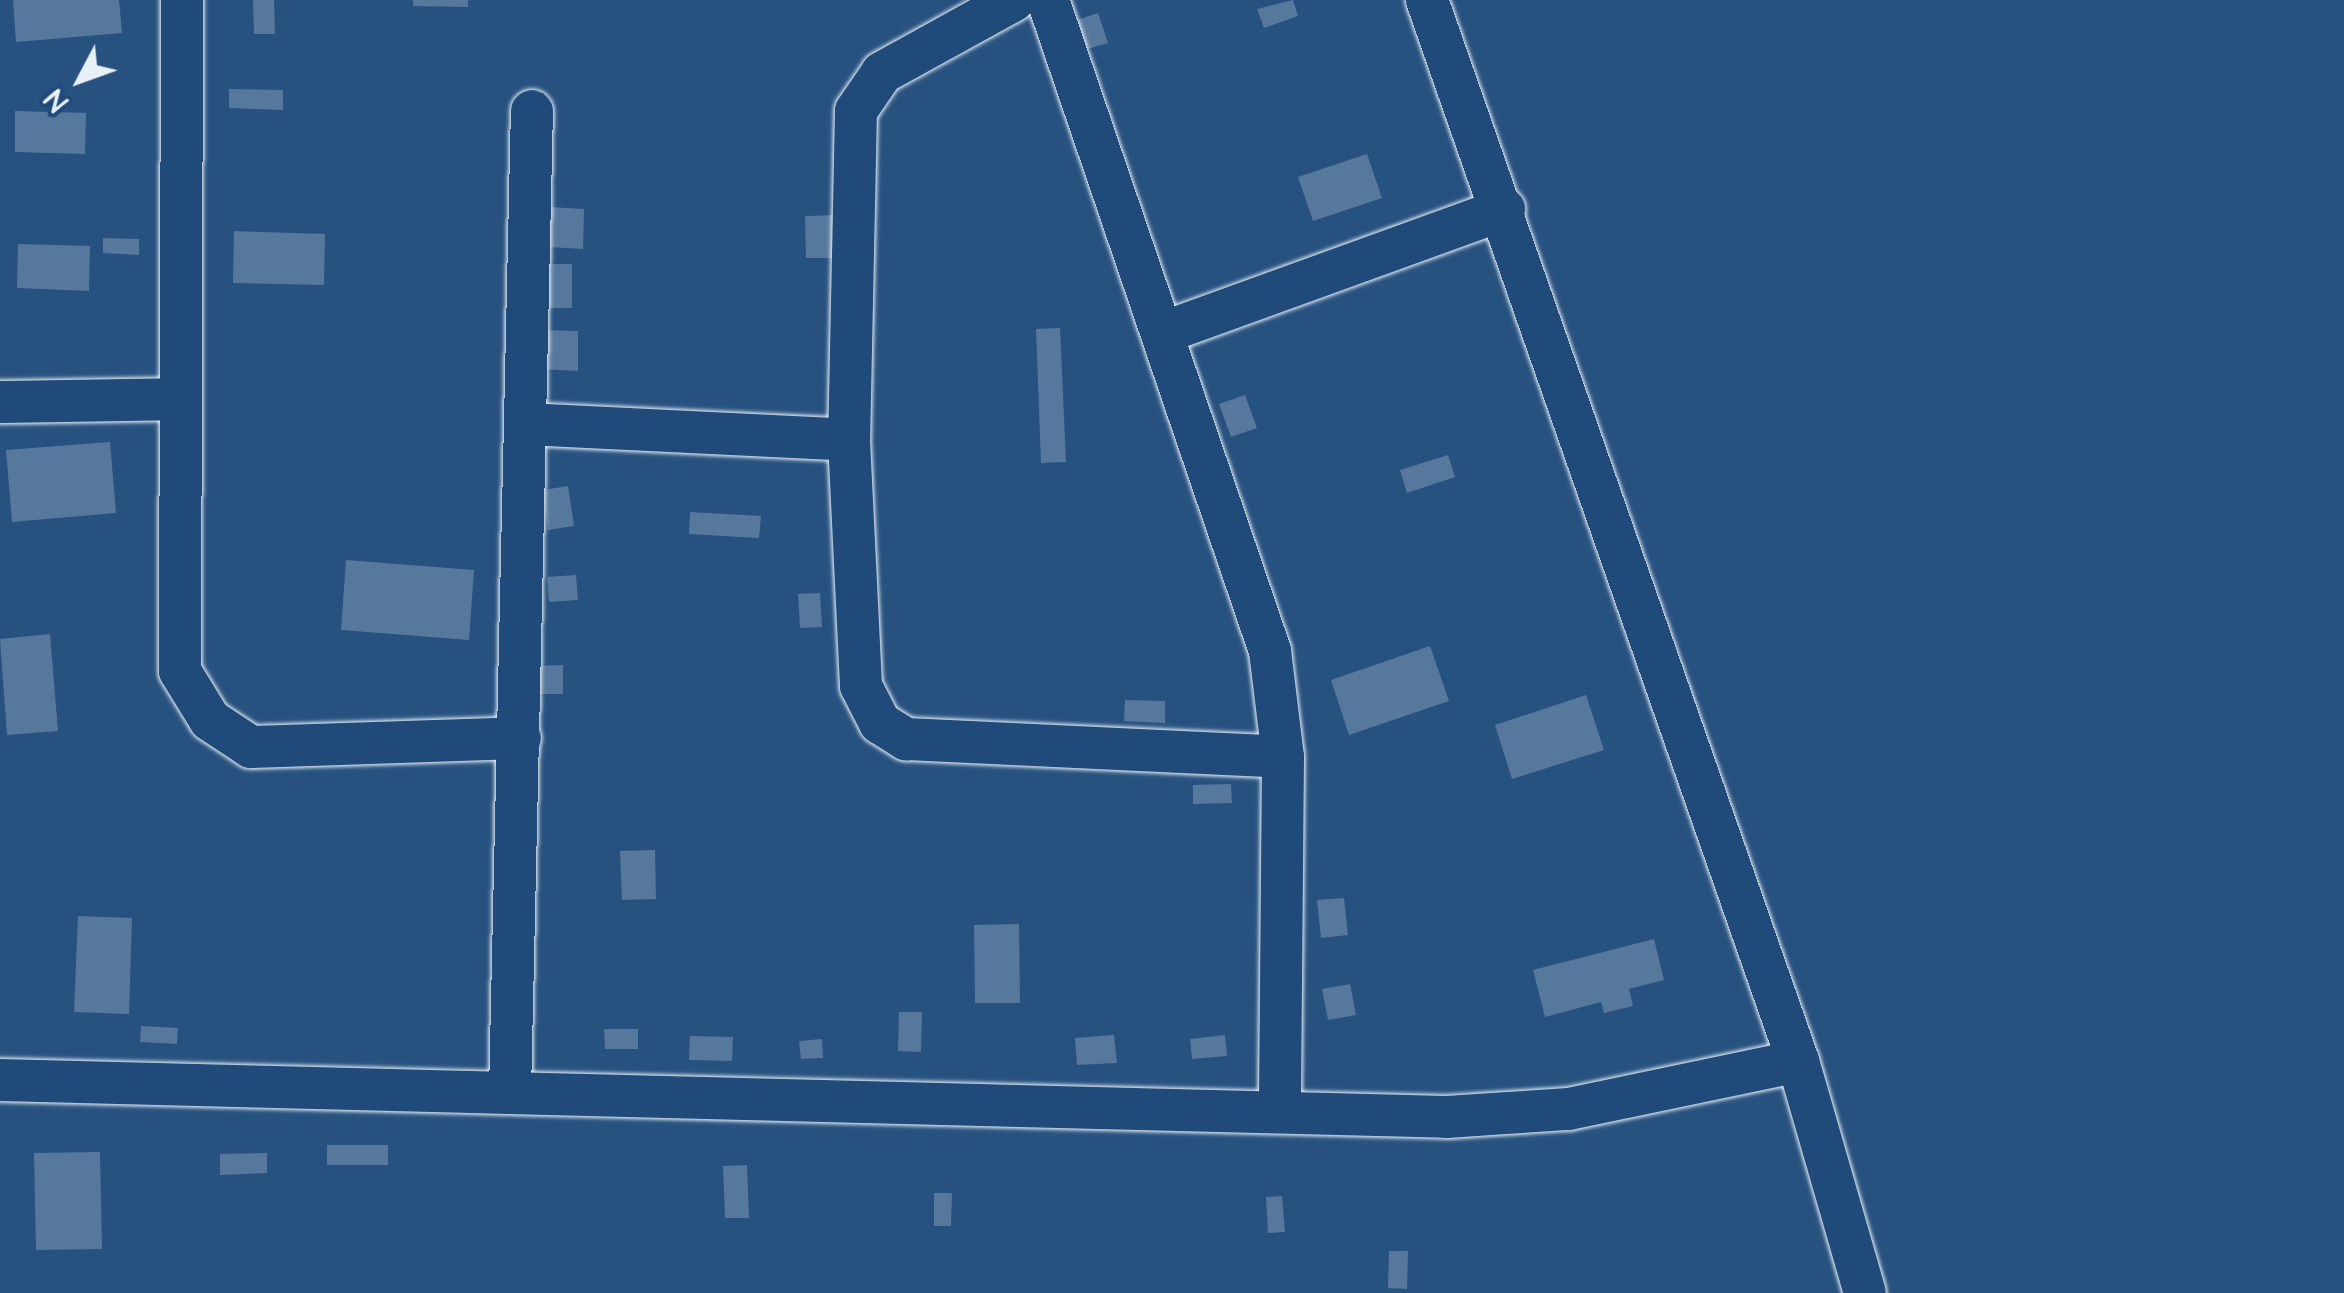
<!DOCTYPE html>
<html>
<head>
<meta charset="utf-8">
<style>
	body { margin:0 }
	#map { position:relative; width:2344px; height:1293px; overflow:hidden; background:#27517f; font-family:"Architects Daughter",sans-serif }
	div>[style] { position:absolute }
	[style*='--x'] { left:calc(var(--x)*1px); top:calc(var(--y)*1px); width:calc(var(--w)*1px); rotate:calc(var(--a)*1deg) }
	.building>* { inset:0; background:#57789d }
	.roads { filter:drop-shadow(0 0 2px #e8f1f8) drop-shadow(0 0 2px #e8f1f8) }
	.minor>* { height:42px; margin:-21px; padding:0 21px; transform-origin:21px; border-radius:21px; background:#1f4a7a }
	span { translate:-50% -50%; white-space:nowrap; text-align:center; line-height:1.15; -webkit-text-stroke:8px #1f4a7a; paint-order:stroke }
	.north { position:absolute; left:30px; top:30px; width:100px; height:100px; -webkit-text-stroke:8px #1f4a7a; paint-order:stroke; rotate:229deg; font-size:28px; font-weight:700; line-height:40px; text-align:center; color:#e8f1f8 }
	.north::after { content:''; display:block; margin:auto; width:35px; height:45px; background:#e8f1f8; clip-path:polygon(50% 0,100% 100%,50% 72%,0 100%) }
</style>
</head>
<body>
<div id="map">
	<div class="building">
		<i style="clip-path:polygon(13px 0,119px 0,122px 33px,16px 42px)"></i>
		<i style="clip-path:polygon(253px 0,274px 0,275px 34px,254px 34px)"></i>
		<i style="clip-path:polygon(413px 0,468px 0,468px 7px,413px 6px)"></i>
		<i style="clip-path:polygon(1293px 0,1298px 16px,1264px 28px,1257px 9px)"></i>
		<i style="clip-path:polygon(1098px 13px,1108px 43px,1087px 49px,1077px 20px)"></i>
		<i style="clip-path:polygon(229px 89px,283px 90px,283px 110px,229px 108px)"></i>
		<i style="clip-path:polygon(15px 111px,86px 113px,85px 154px,15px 152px)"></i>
		<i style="clip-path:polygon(1367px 154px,1382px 198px,1313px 221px,1298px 177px)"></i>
		<i style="clip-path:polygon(550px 207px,584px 209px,583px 249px,549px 247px)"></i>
		<i style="clip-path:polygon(840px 215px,841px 258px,806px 258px,805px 216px)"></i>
		<i style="clip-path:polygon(234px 231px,325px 234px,324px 285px,233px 283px)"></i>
		<i style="clip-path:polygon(103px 238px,139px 239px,139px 255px,103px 253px)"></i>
		<i style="clip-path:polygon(18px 244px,90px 246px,89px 291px,17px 288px)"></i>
		<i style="clip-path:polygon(540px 264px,572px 264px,572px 308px,540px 308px)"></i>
		<i style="clip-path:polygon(1060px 328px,1066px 462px,1041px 463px,1036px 329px)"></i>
		<i style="clip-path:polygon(541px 330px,578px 331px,578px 371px,540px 369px)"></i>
		<i style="clip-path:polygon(1245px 395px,1257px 428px,1231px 437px,1219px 404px)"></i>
		<i style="clip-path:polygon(110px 442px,116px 513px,12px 522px,6px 450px)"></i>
		<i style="clip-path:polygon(1448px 455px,1455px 477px,1407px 493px,1400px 470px)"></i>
		<i style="clip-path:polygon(568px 486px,574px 526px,548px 530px,543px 490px)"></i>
		<i style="clip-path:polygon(690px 512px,761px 516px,759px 538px,689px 534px)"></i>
		<i style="clip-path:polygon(346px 560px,474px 570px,469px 640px,341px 630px)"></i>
		<i style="clip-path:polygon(576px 575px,578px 600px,549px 602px,547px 577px)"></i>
		<i style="clip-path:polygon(820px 593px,822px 627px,800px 628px,798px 594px)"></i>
		<i style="clip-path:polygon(50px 634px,58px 731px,7px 735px,0 639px)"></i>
		<i style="clip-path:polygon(1430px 646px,1449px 701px,1349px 735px,1331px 680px)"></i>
		<i style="clip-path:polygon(563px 665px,563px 694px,538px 694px,538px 666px)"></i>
		<i style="clip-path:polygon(1586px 695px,1604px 750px,1512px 779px,1495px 725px)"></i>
		<i style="clip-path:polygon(1125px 700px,1165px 701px,1165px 723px,1124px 721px)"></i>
		<i style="clip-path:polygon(1231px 784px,1232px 803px,1193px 804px,1193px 785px)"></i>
		<i style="clip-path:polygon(655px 850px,656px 899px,622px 900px,620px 851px)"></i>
		<i style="clip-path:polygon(1344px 898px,1348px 935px,1321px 938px,1317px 900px)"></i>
		<i style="clip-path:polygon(78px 916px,132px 918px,129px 1014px,74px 1012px)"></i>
		<i style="clip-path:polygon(1019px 924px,1020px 1003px,975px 1003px,974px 925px)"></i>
		<i style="clip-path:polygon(1654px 939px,1664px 980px,1629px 989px,1633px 1006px,1604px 1013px,1601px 1002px,1545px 1017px,1533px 970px)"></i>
		<i style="clip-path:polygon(1350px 984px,1356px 1015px,1328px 1020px,1322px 989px)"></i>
		<i style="clip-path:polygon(899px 1012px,922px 1012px,921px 1052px,898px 1051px)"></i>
		<i style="clip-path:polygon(141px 1026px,178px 1028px,177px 1044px,140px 1042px)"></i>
		<i style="clip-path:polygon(604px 1029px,638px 1029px,638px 1049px,605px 1049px)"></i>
		<i style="clip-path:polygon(1114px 1035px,1117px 1063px,1077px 1065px,1075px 1038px)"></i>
		<i style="clip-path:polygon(1225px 1035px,1227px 1056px,1192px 1059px,1190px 1039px)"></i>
		<i style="clip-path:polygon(690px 1036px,733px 1037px,732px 1061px,689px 1060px)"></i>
		<i style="clip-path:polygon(822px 1039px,823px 1058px,801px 1059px,799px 1041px)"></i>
		<i style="clip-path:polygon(327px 1145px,388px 1145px,388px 1165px,327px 1165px)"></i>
		<i style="clip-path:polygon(100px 1152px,102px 1249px,36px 1250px,34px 1153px)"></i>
		<i style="clip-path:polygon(267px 1153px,267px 1173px,220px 1175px,220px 1154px)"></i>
		<i style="clip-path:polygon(747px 1165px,749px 1218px,725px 1218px,723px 1166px)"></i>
		<i style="clip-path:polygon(934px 1193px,952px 1193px,951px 1226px,934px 1226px)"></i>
		<i style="clip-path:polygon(1282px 1196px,1285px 1232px,1268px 1233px,1266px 1197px)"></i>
		<i style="clip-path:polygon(1389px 1251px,1408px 1251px,1407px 1289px,1388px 1288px)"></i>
	</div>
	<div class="roads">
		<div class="minor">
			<i style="--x:182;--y:0;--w:671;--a:90.17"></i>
			<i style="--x:180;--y:671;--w:57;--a:58.5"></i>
			<i style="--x:210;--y:720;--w:49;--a:33.4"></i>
			<i style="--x:251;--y:747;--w:269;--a:-1.9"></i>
			<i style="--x:1014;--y:0;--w:151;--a:151.1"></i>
			<i style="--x:882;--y:73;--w:46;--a:124.4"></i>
			<i style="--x:856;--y:111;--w:329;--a:91.2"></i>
			<i style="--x:849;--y:440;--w:246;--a:87.2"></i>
			<i style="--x:861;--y:686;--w:42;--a:62.8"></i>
			<i style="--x:880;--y:723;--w:31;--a:32"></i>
			<i style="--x:906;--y:739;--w:377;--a:2.7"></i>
			<i style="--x:1048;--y:0;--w:688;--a:71.17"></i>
			<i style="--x:1270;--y:651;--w:107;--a:83"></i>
			<i style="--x:1283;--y:757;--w:355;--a:90.5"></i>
			<i style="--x:1427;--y:0;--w:1124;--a:70.73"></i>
			<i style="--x:1798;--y:1061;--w:241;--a:73.9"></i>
			<i style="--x:1162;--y:333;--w:364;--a:-19.9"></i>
			<i style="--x:0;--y:402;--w:181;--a:-0.9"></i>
			<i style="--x:526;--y:424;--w:323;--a:2.8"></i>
			<i style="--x:0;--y:1080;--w:1447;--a:1.46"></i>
			<i style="--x:1447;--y:1117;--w:122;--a:-3.8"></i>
			<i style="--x:1569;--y:1109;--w:234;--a:-11.8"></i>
			<i style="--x:510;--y:1093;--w:982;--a:-88.72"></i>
		</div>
	</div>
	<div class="north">N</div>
</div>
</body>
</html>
